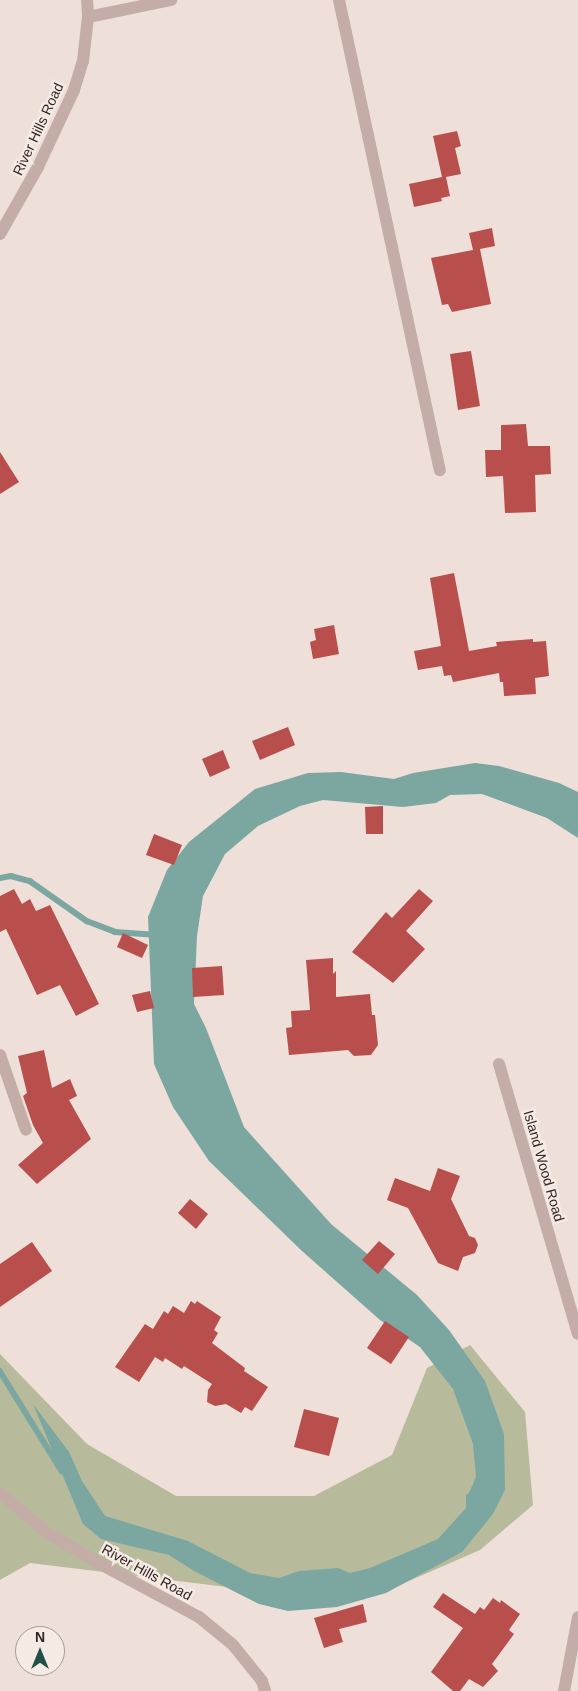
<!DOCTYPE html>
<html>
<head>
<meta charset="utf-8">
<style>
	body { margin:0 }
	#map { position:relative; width:578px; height:1691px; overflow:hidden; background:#eedfd9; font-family:Helvetica,sans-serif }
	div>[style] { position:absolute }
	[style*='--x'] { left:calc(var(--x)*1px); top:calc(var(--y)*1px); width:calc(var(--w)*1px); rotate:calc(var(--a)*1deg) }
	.green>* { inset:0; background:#b7bb9b }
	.water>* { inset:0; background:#7ba7a0 }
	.stream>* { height:5.5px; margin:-2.75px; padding:0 2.75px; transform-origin:2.75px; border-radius:2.75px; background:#7ba7a0 }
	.building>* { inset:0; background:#b84f4c }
	.minor>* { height:12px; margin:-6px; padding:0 6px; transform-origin:6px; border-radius:6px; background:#c4ada6 }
	.tertiary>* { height:12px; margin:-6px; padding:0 6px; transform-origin:6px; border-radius:6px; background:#c4ada6 }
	span { translate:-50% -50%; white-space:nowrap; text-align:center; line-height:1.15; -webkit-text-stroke:5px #f6eae4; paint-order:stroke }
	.street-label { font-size:14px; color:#312726 }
	.north { position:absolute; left:15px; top:1626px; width:50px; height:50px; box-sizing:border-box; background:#f6eae4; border:1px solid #a79c98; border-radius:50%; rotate:0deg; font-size:14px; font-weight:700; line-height:20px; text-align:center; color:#312726 }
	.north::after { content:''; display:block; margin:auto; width:18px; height:22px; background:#214e47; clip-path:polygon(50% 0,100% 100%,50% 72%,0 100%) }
</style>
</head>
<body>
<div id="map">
	<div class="green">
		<i style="clip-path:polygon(470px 1345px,525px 1412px,533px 1505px,480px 1550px,402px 1584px,276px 1593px,30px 1563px,0 1580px,0 1354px,87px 1444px,176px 1496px,314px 1496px,392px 1455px,427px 1368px)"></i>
	</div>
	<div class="water">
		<i style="clip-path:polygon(475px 763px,499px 766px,559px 783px,578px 792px,578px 838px,547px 818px,482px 794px,450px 795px,436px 803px,403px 807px,323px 800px,300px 806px,258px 826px,225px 854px,203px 896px,197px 936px,194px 1004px,206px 1028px,244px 1127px,331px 1224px,417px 1295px,449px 1330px,485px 1381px,504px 1434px,505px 1490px,493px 1514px,462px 1552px,386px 1593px,337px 1607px,288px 1611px,259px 1604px,194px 1571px,169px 1555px,101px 1539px,83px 1524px,33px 1404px,69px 1452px,82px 1481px,105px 1516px,188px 1541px,250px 1573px,279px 1578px,299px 1571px,338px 1568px,350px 1573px,370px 1568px,438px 1539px,466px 1508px,466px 1495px,469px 1493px,476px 1477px,473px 1444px,453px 1389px,420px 1347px,380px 1320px,302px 1251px,209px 1161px,173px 1107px,154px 1064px,148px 917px,167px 870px,189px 842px,255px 789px,308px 773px,341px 772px,394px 779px,413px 773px)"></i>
	</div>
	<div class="stream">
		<i style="--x:0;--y:878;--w:11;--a:-10"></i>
		<i style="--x:11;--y:876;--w:20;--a:15"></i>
		<i style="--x:30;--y:881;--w:70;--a:35.1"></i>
		<i style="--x:87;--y:921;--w:30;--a:21"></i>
		<i style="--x:115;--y:932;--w:39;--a:4"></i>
		<i style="--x:0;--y:1371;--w:118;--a:58.2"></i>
	</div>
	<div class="building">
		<i style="clip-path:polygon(457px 131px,461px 146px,455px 148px,461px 174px,446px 177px,450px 196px,441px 198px,442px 201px,414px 207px,409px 184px,442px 177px,433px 136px)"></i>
		<i style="clip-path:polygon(492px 228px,495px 246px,480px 249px,491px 304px,452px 312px,448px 304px,442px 305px,431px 258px,473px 250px,469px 233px)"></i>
		<i style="clip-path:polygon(471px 351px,480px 406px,458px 410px,450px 354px)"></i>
		<i style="clip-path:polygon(526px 424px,528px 446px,550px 446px,551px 474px,535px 475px,536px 512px,505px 513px,503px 476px,486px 477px,485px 450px,501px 450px,501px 425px)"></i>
		<i style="clip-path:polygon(0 452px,19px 482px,0 494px)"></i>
		<i style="clip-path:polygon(454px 573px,469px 651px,497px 646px,496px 642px,533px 639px,533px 642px,546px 641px,549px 676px,535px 678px,536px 694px,504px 696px,503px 682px,500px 682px,499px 673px,453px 682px,451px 675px,444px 676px,442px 666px,418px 670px,414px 651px,441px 646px,430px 578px)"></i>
		<i style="clip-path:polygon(334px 625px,339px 654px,313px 659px,310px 642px,316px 640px,314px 629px)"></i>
		<i style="clip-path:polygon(288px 727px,295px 745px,260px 760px,252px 741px)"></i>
		<i style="clip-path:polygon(223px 750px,230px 768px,210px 777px,202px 759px)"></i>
		<i style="clip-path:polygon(383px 806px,383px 834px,366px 834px,365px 807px)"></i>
		<i style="clip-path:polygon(154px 834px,182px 845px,174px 865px,146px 855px)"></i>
		<i style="clip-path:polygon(14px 889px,22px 904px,30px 899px,36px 911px,50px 905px,99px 1004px,76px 1016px,60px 985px,37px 995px,6px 929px,0 932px,0 896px)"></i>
		<i style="clip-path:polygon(419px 889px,433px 901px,406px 931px,425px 949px,393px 983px,352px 952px,386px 912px,392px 918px)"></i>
		<i style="clip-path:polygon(123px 933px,148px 945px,142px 958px,117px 947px)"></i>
		<i style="clip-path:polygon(333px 958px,333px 974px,336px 971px,336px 997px,370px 994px,372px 1015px,375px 1015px,378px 1045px,371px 1055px,354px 1056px,348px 1050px,289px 1055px,286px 1028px,292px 1027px,291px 1011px,310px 1010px,306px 960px)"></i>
		<i style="clip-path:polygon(222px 966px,224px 995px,193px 997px,192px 968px)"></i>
		<i style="clip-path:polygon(150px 991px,154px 1008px,137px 1012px,132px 995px)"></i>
		<i style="clip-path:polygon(44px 1050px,52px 1088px,70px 1079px,77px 1096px,69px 1100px,91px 1139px,37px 1184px,18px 1165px,43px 1143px,33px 1125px,23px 1096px,27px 1093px,18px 1056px)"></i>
		<i style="clip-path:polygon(438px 1168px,460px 1176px,451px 1199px,469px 1236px,475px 1238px,478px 1245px,475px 1253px,463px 1257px,458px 1271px,438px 1263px,408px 1208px,387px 1200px,395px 1178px,430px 1191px)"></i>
		<i style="clip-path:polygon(190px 1199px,208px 1214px,196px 1229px,178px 1213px)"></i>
		<i style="clip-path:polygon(379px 1241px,395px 1254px,378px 1274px,362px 1260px)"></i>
		<i style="clip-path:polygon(32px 1242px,52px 1271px,0 1307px,0 1264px)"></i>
		<i style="clip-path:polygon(191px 1301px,195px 1304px,197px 1301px,221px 1317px,214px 1330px,218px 1333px,212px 1343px,245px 1368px,244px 1371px,268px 1387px,252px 1411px,245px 1407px,241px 1413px,226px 1404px,215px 1406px,207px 1402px,208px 1390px,212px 1384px,184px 1366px,182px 1369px,165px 1358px,163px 1362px,155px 1357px,139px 1382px,115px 1367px,145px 1324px,153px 1329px,164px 1311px,168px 1314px,173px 1306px,184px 1313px)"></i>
		<i style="clip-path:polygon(385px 1321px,409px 1337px,391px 1364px,367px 1348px)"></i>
		<i style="clip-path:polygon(304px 1409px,339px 1418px,329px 1456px,294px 1447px)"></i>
		<i style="clip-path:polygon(443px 1593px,475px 1614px,480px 1607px,484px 1610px,493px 1598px,500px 1603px,501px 1600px,520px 1614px,509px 1630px,514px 1634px,492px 1664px,498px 1671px,483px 1687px,469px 1679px,460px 1691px,453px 1691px,431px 1672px,463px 1628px,433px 1607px)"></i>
		<i style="clip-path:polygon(363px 1604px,367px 1622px,339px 1629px,343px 1642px,324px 1648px,314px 1618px)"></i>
	</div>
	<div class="minor">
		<i style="--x:339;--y:0;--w:481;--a:77.9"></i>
		<i style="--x:88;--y:17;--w:85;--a:-11.6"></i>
		<i style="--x:0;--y:1055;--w:79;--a:70.9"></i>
		<i style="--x:499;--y:1064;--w:281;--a:73.7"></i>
		<i style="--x:564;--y:1691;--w:75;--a:-79.3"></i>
	</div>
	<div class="tertiary">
		<i style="--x:0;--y:234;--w:77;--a:-60.4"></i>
		<i style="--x:38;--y:167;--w:85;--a:-64.9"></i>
		<i style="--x:74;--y:90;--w:30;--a:-73"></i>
		<i style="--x:83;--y:61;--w:44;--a:-83.5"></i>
		<i style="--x:88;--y:17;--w:17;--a:-93"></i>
		<i style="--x:0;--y:1493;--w:60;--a:40.3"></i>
		<i style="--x:46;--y:1532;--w:65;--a:30.5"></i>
		<i style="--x:102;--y:1565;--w:110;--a:28.2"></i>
		<i style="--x:199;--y:1617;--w:44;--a:39.5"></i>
		<i style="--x:233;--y:1645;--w:46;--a:51.1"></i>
		<i style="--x:262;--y:1681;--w:10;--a:73"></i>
	</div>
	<div class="street-label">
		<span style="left:38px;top:129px;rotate:-65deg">River Hills Road</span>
		<span style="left:544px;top:1166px;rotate:74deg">Island Wood Road</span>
		<span style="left:147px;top:1572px;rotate:29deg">River Hills Road</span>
	</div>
	<div class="north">N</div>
</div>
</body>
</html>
